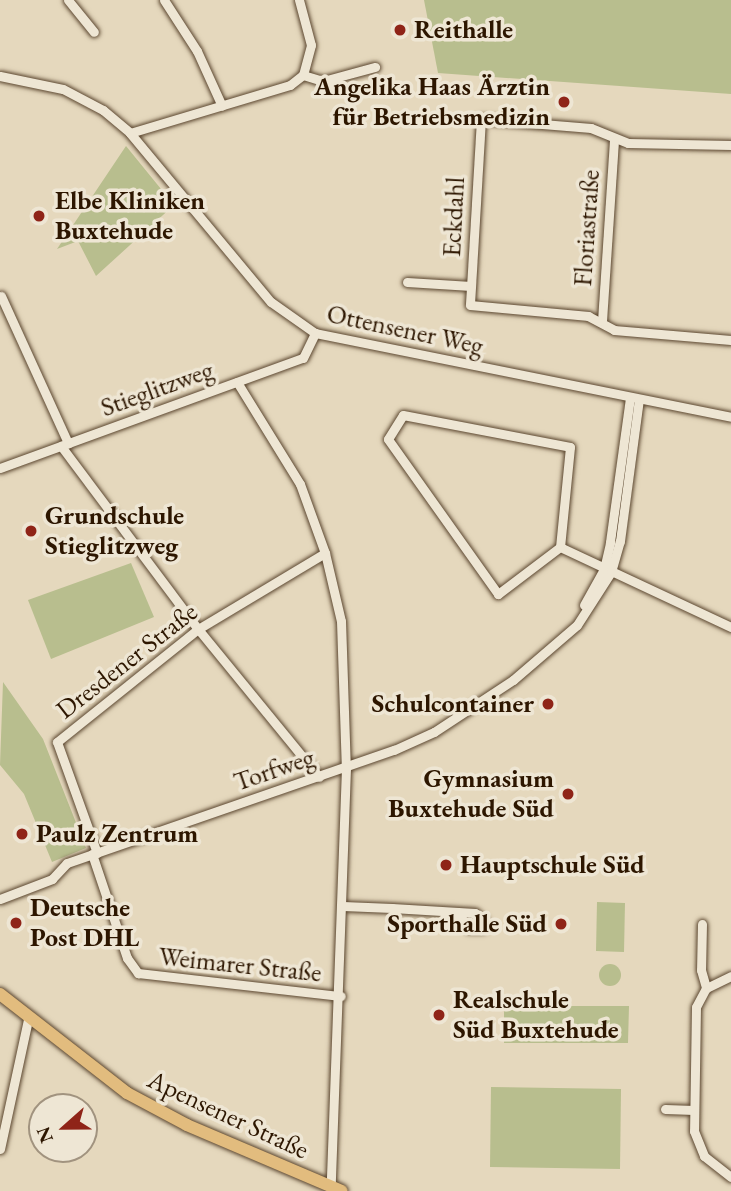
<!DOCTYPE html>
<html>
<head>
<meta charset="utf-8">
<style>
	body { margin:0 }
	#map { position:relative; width:731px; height:1191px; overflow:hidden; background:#e5d8bd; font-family:"EB Garamond",serif }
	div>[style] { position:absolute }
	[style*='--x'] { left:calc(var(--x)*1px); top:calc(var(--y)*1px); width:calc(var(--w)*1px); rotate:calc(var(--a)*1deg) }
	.green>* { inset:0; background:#b8be8e }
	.round { border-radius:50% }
	.roads { filter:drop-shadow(0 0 2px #5b462f) drop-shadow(0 0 2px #5b462f) }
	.minor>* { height:9px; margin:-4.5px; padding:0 4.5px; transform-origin:4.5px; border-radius:4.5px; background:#eee6d4 }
	.major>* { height:12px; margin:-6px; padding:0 6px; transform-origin:6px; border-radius:6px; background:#e2bc7e }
	.dots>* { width:19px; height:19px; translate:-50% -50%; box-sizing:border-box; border:4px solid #eee6d4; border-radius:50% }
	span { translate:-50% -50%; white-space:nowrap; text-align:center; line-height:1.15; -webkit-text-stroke:7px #eee6d4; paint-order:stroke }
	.poi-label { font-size:26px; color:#2d1600; font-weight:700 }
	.left { translate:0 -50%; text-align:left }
	.right { translate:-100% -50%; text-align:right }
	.street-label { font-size:26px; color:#2d1600 }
	.north { position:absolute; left:28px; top:1093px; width:70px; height:70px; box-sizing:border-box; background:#eee6d4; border:2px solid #a1937f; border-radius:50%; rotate:249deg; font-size:19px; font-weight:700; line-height:28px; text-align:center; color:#2d1600 }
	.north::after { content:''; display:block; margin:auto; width:24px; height:32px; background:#8f2418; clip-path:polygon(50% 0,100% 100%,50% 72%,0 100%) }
</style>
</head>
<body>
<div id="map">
	<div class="green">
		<i style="clip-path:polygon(424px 0,731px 0,731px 94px,438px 73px)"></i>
		<i style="clip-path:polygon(126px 146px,174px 205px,96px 276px,78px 241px,57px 249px)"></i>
		<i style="clip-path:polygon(131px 563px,154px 617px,51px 659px,28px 600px)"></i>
		<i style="clip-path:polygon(3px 682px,43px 739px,86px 848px,52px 862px,24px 794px,0 765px)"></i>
		<i style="clip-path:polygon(597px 902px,625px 903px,624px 952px,596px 951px)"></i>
		<i class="round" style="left:599px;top:964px;width:22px;height:22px"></i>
		<i style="clip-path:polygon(504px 1006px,629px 1006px,628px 1043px,504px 1043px)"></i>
		<i style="clip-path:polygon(491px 1087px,621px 1089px,620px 1169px,490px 1167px)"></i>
	</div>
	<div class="roads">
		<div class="minor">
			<i style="--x:68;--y:0;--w:41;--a:50.9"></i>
			<i style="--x:164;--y:0;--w:61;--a:57.1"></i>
			<i style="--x:197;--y:51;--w:60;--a:65.6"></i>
			<i style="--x:303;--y:75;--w:21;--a:17"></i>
			<i style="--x:323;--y:81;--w:54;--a:-15.1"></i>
			<i style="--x:0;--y:76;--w:64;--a:11.7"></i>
			<i style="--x:63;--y:89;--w:45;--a:27.7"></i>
			<i style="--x:103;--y:110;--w:35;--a:40"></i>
			<i style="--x:130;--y:133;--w:220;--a:50.2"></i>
			<i style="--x:271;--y:302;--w:54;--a:35.2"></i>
			<i style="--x:315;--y:333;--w:424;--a:11.4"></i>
			<i style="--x:130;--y:133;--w:167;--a:-16.7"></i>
			<i style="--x:290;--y:85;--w:16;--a:-38"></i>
			<i style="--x:303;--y:75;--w:31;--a:-75"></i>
			<i style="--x:311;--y:45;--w:47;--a:-104.9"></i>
			<i style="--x:731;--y:145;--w:103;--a:-178.9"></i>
			<i style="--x:628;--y:143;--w:40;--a:-158"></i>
			<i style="--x:591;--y:128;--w:110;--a:-175.3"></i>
			<i style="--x:481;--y:119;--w:186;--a:93.4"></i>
			<i style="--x:470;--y:305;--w:119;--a:5.3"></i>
			<i style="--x:588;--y:316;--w:30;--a:28"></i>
			<i style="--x:614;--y:330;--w:117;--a:4.9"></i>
			<i style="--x:407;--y:282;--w:64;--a:3.6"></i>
			<i style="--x:1;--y:296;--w:162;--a:65.5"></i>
			<i style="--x:602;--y:321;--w:183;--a:-86.2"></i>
			<i style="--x:237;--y:382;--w:120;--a:58.3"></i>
			<i style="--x:300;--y:484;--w:73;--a:70.1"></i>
			<i style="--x:325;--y:553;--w:70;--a:76.8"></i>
			<i style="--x:341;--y:621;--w:147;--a:88.1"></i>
			<i style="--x:346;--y:768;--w:419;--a:92.1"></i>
			<i style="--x:61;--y:446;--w:229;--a:53.2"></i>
			<i style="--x:198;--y:629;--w:191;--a:50.7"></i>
			<i style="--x:0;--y:468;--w:322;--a:-20"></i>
			<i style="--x:303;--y:358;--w:28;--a:-64"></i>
			<i style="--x:560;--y:547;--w:78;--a:142.8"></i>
			<i style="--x:498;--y:594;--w:190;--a:-125.4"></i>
			<i style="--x:388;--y:439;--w:28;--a:-58"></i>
			<i style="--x:403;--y:415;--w:170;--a:10.8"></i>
			<i style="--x:570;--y:447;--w:100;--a:95.7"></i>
			<i style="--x:560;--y:547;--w:189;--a:25.1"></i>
			<i style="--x:584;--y:605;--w:41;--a:-60.9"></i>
			<i style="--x:604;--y:569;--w:28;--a:-77"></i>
			<i style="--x:610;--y:542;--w:146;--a:-82.1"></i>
			<i style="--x:97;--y:853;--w:118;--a:-109.8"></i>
			<i style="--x:57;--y:742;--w:181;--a:-38.7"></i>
			<i style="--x:198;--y:629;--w:148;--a:-30.9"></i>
			<i style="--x:92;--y:854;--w:110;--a:71.4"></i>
			<i style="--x:127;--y:958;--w:19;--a:54"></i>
			<i style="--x:138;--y:973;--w:204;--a:6.5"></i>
			<i style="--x:0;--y:899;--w:56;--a:-21"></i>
			<i style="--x:52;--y:879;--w:22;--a:-47"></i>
			<i style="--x:67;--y:863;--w:346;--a:-19.1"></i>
			<i style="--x:394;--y:750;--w:44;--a:-24.2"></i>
			<i style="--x:434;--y:732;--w:95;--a:-33.4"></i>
			<i style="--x:513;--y:680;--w:84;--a:-40.7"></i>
			<i style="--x:577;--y:625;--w:63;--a:-57.3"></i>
			<i style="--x:611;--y:572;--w:32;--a:-74"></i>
			<i style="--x:620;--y:541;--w:143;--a:-82.4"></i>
			<i style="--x:343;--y:906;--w:49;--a:2.3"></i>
			<i style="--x:392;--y:908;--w:83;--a:3.4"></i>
			<i style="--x:475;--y:913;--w:12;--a:42"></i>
			<i style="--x:484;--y:921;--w:7;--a:106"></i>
			<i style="--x:482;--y:928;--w:13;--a:180"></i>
			<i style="--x:469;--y:928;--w:20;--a:-127"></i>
			<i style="--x:702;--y:924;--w:46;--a:91.2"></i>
			<i style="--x:701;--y:970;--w:19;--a:74"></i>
			<i style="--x:731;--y:976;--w:28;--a:154"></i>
			<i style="--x:706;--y:988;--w:21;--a:118"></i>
			<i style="--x:696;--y:1007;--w:124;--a:90.9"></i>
			<i style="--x:694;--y:1131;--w:27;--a:68"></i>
			<i style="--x:704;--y:1156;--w:34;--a:38"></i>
			<i style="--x:665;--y:1109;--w:29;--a:2"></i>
			<i style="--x:0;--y:1149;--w:133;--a:-77.8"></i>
		</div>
		<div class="major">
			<i style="--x:0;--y:994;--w:161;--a:37.9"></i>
			<i style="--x:127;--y:1093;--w:68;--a:28.1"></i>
			<i style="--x:187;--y:1125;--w:168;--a:23.1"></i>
		</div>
	</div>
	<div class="dots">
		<i style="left:400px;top:30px;background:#8f2418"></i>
		<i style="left:564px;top:102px;background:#8f2418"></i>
		<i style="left:39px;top:216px;background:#8f2418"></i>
		<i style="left:31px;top:531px;background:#8f2418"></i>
		<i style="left:548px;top:704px;background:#8f2418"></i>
		<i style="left:568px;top:794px;background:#8f2418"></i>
		<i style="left:22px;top:834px;background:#8f2418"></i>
		<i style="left:446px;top:865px;background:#8f2418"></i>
		<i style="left:16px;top:923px;background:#8f2418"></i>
		<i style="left:561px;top:924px;background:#8f2418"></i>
		<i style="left:439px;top:1015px;background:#8f2418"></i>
	</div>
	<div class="poi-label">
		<span class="left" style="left:414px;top:30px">Reithalle</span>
		<span class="right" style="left:550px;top:102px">Angelika Haas Ärztin<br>für Betriebsmedizin</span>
		<span class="left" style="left:55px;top:216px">Elbe Kliniken<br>Buxtehude</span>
		<span class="left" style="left:45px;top:531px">Grundschule<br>Stieglitzweg</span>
		<span class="right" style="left:534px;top:704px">Schulcontainer</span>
		<span class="right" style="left:554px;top:794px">Gymnasium<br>Buxtehude Süd</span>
		<span class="left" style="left:36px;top:834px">Paulz Zentrum</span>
		<span class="left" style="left:460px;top:865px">Hauptschule Süd</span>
		<span class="left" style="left:30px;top:923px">Deutsche<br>Post DHL</span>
		<span class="right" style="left:547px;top:924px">Sporthalle Süd</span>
		<span class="left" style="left:453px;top:1015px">Realschule<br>Süd Buxtehude</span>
	</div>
	<div class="street-label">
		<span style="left:454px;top:217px;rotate:-87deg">Eckdahl</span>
		<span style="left:587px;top:228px;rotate:-86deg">Floriastraße</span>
		<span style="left:405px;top:330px;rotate:12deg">Ottensener Weg</span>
		<span style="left:157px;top:389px;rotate:-20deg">Stieglitzweg</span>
		<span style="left:127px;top:661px;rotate:-38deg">Dresdener Straße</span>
		<span style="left:274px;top:770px;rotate:-19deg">Torfweg</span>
		<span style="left:240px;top:965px;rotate:6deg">Weimarer Straße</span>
		<span style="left:228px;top:1115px;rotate:25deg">Apensener Straße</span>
	</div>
	<div class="north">N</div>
</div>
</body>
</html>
